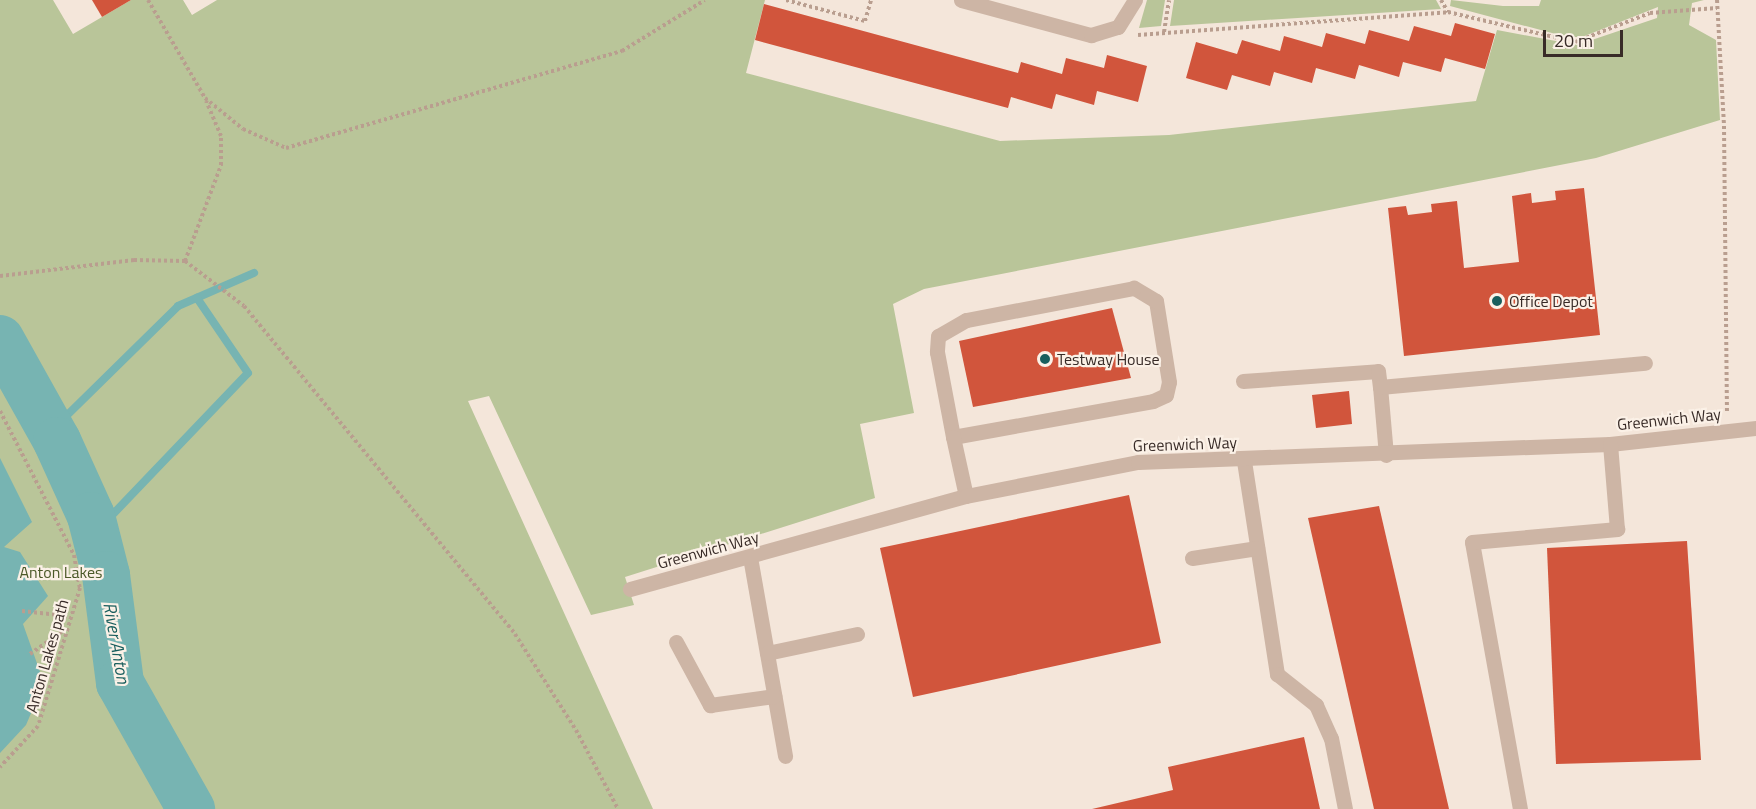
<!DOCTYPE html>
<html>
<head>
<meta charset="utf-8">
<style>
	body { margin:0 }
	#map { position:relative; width:1756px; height:809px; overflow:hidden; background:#f4e6da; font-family:"Titillium Web",sans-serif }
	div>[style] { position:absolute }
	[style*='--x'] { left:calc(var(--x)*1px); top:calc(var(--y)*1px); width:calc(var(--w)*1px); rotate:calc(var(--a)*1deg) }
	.green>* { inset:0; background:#b9c599 }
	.water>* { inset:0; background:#77b4b2 }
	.stream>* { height:8px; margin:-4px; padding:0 4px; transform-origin:4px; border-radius:4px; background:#77b4b2 }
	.river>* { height:48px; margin:-24px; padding:0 24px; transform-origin:24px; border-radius:24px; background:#77b4b2 }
	.building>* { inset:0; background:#d1553c }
	.path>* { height:4px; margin-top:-2px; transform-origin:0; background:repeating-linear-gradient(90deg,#b99e8f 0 3px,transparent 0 6px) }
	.minor>* { height:15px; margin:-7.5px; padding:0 7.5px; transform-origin:7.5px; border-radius:7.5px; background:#cdb5a5 }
	.dots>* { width:16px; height:16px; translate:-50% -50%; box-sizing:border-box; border:3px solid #fbf1e7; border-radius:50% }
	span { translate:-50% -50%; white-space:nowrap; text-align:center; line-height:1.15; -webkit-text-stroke:4.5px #fbf1e7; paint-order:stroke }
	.poi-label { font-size:16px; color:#382b27 }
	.left { translate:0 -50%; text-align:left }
	.street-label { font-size:16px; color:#382b27 }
	.park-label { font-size:16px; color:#4b5928 }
	.water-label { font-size:18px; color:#195e5d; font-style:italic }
	.scale { position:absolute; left:1543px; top:30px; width:80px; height:27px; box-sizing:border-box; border:3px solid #382b27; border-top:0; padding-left:8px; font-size:18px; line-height:21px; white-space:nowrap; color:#382b27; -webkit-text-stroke:4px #fbf1e7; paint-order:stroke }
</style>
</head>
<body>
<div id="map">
	<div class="green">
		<i style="clip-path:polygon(0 0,53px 0,73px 34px,131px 0,183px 0,192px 15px,217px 0,765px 0,746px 73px,1000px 141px,1169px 135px,1476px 101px,1497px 30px,1577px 45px,1657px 18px,1658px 7px,1582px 37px,1567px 37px,1450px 6px,1451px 0,1503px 6px,1539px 6px,1541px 0,1704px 0,1692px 3px,1689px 25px,1716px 40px,1720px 120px,1596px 158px,924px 289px,893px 304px,914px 413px,860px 424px,875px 498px,625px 577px,634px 605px,591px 615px,489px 396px,468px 401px,653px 809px,0 809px)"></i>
		<i style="clip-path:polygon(1147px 0,1165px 0,1161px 26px,1139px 28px)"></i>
		<i style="clip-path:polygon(1174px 0,1436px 0,1441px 9px,1170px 26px)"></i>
	</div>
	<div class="water">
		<i style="clip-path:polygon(0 458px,32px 522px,4px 547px,20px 552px,48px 596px,23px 624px,44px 683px,26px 725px,0 753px)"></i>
	</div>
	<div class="stream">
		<i style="--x:51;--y:431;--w:178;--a:-44.5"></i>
		<i style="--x:178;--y:306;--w:83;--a:-23.5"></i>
		<i style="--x:95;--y:533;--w:221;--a:-46.3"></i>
		<i style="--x:248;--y:373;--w:91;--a:-124.2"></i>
	</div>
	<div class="river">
		<i style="--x:0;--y:339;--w:117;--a:60.8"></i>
		<i style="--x:57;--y:441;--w:82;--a:65.6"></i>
		<i style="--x:91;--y:516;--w:61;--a:75.7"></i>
		<i style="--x:106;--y:575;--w:109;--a:82.6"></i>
		<i style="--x:120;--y:683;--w:145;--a:60.6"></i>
	</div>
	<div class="building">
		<i style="clip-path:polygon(92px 0,131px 0,102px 17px)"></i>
		<i style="clip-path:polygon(764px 4px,1018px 73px,1021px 62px,1062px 74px,1066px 58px,1104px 68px,1107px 55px,1147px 66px,1138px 102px,1097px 91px,1094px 105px,1056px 94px,1052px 109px,1011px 97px,1008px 108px,755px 40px)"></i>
		<i style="clip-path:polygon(1455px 23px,1495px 34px,1485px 69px,1445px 58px,1441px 72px,1403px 62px,1399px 77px,1359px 65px,1355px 79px,1316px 68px,1312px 83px,1274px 72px,1270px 86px,1232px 75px,1227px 90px,1186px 78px,1196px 42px,1237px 54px,1242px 40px,1280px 51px,1284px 36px,1322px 47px,1326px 33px,1365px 44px,1369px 30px,1409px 41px,1414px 26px,1451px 36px)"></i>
		<i style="clip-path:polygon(1584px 188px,1600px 335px,1404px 356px,1388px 208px,1406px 206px,1408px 215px,1432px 212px,1431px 204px,1457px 201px,1464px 268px,1519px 262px,1512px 196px,1531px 193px,1532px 203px,1556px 200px,1555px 191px)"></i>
		<i style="clip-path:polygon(1112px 308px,1131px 378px,973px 407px,959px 341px)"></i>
		<i style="clip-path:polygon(1349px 391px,1352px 424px,1316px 428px,1312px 395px)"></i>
		<i style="clip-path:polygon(1129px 495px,1161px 643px,913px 697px,880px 548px)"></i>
		<i style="clip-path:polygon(1379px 506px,1449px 809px,1374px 809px,1308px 518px)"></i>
		<i style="clip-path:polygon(1687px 541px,1701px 760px,1556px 764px,1547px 548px)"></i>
		<i style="clip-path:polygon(1304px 737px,1320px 809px,1092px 809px,1173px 790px,1168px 767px)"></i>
	</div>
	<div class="path">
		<i style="--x:148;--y:0;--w:113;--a:59.8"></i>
		<i style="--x:205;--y:98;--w:49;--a:39.2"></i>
		<i style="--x:243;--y:129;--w:47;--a:23.8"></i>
		<i style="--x:286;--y:148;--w:350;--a:-16.1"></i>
		<i style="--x:622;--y:51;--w:97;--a:-31.6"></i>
		<i style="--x:786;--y:0;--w:82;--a:14.9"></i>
		<i style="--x:865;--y:21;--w:22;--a:-74"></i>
		<i style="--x:1441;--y:0;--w:14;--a:60"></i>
		<i style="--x:1717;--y:0;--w:126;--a:86.8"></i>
		<i style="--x:1724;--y:126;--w:286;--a:89.4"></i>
		<i style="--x:1164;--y:32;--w:32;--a:-81"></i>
		<i style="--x:1138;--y:35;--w:311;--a:-4.2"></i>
		<i style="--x:1448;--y:12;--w:130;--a:13.3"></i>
		<i style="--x:1575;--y:42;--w:80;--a:-21.1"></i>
		<i style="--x:1650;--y:13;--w:67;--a:-4.3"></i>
		<i style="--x:185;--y:261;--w:103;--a:-69.4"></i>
		<i style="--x:221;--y:165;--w:29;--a:-90"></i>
		<i style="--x:221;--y:136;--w:38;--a:-113"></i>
		<i style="--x:0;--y:276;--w:135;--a:-6.8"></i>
		<i style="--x:134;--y:260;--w:51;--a:1.1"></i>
		<i style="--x:185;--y:261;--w:74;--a:37.3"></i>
		<i style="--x:244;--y:306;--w:425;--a:50.4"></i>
		<i style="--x:515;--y:634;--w:114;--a:57.6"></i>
		<i style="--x:576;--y:730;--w:89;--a:62"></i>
		<i style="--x:0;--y:411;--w:162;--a:62.8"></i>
		<i style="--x:74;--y:555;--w:34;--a:80"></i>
		<i style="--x:80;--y:588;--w:144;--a:106.9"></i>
		<i style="--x:38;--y:726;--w:56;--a:132.8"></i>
		<i style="--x:22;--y:611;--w:46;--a:6.2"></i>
		<i style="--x:30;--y:654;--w:39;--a:-35"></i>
	</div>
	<div class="minor">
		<i style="--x:961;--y:0;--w:135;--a:15.1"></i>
		<i style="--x:1091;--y:35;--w:28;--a:-17"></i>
		<i style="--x:1118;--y:27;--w:32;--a:-58"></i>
		<i style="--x:1243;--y:381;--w:135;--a:-4.2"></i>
		<i style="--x:1378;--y:371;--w:16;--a:83"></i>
		<i style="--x:953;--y:437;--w:203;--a:-10.2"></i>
		<i style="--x:1153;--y:401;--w:14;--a:-25"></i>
		<i style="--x:1166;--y:395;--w:13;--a:-77"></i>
		<i style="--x:1169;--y:382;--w:82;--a:-99.1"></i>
		<i style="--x:1156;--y:301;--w:26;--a:-149"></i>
		<i style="--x:1134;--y:288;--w:171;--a:169.2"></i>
		<i style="--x:966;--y:320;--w:32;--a:150"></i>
		<i style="--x:938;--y:336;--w:16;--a:94"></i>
		<i style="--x:937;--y:352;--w:86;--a:79.3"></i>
		<i style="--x:953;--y:437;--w:60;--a:77.6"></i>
		<i style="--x:1386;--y:455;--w:68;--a:-95"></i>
		<i style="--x:1380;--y:387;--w:266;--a:-5.2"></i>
		<i style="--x:1244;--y:461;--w:216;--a:81.2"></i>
		<i style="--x:1277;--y:674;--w:50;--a:38.5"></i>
		<i style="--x:1316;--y:705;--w:36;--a:66"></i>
		<i style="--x:1331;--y:738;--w:72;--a:78.8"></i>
		<i style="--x:750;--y:557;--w:202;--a:80"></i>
		<i style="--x:1192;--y:558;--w:66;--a:-8.7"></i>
		<i style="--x:630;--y:589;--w:349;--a:-15.5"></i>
		<i style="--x:966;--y:496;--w:175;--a:-11.2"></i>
		<i style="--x:1138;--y:462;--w:472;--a:-2.2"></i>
		<i style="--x:1610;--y:444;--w:147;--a:-6.3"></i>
		<i style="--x:676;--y:642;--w:72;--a:61.6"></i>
		<i style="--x:710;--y:705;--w:65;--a:-8"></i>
		<i style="--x:767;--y:653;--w:92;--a:-11.9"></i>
		<i style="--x:1520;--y:809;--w:271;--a:-100.2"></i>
		<i style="--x:1472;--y:542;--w:146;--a:-5.1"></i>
		<i style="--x:1617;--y:529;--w:85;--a:-94.7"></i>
	</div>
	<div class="dots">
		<i style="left:1497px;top:301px;background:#195e5d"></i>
		<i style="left:1045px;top:359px;background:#195e5d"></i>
	</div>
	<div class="poi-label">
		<span class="left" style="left:1509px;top:301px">Office Depot</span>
		<span class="left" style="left:1057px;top:359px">Testway House</span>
	</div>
	<div class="street-label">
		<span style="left:1669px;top:419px;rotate:-6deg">Greenwich Way</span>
		<span style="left:1185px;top:444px;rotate:-2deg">Greenwich Way</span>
		<span style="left:708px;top:550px;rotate:-15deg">Greenwich Way</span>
		<span style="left:47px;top:656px;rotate:-74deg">Anton Lakes path</span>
	</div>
	<div class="park-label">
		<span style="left:61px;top:572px">Anton Lakes</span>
	</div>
	<div class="water-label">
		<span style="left:116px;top:643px;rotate:80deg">River Anton</span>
	</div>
	<div class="scale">20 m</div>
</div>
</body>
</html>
